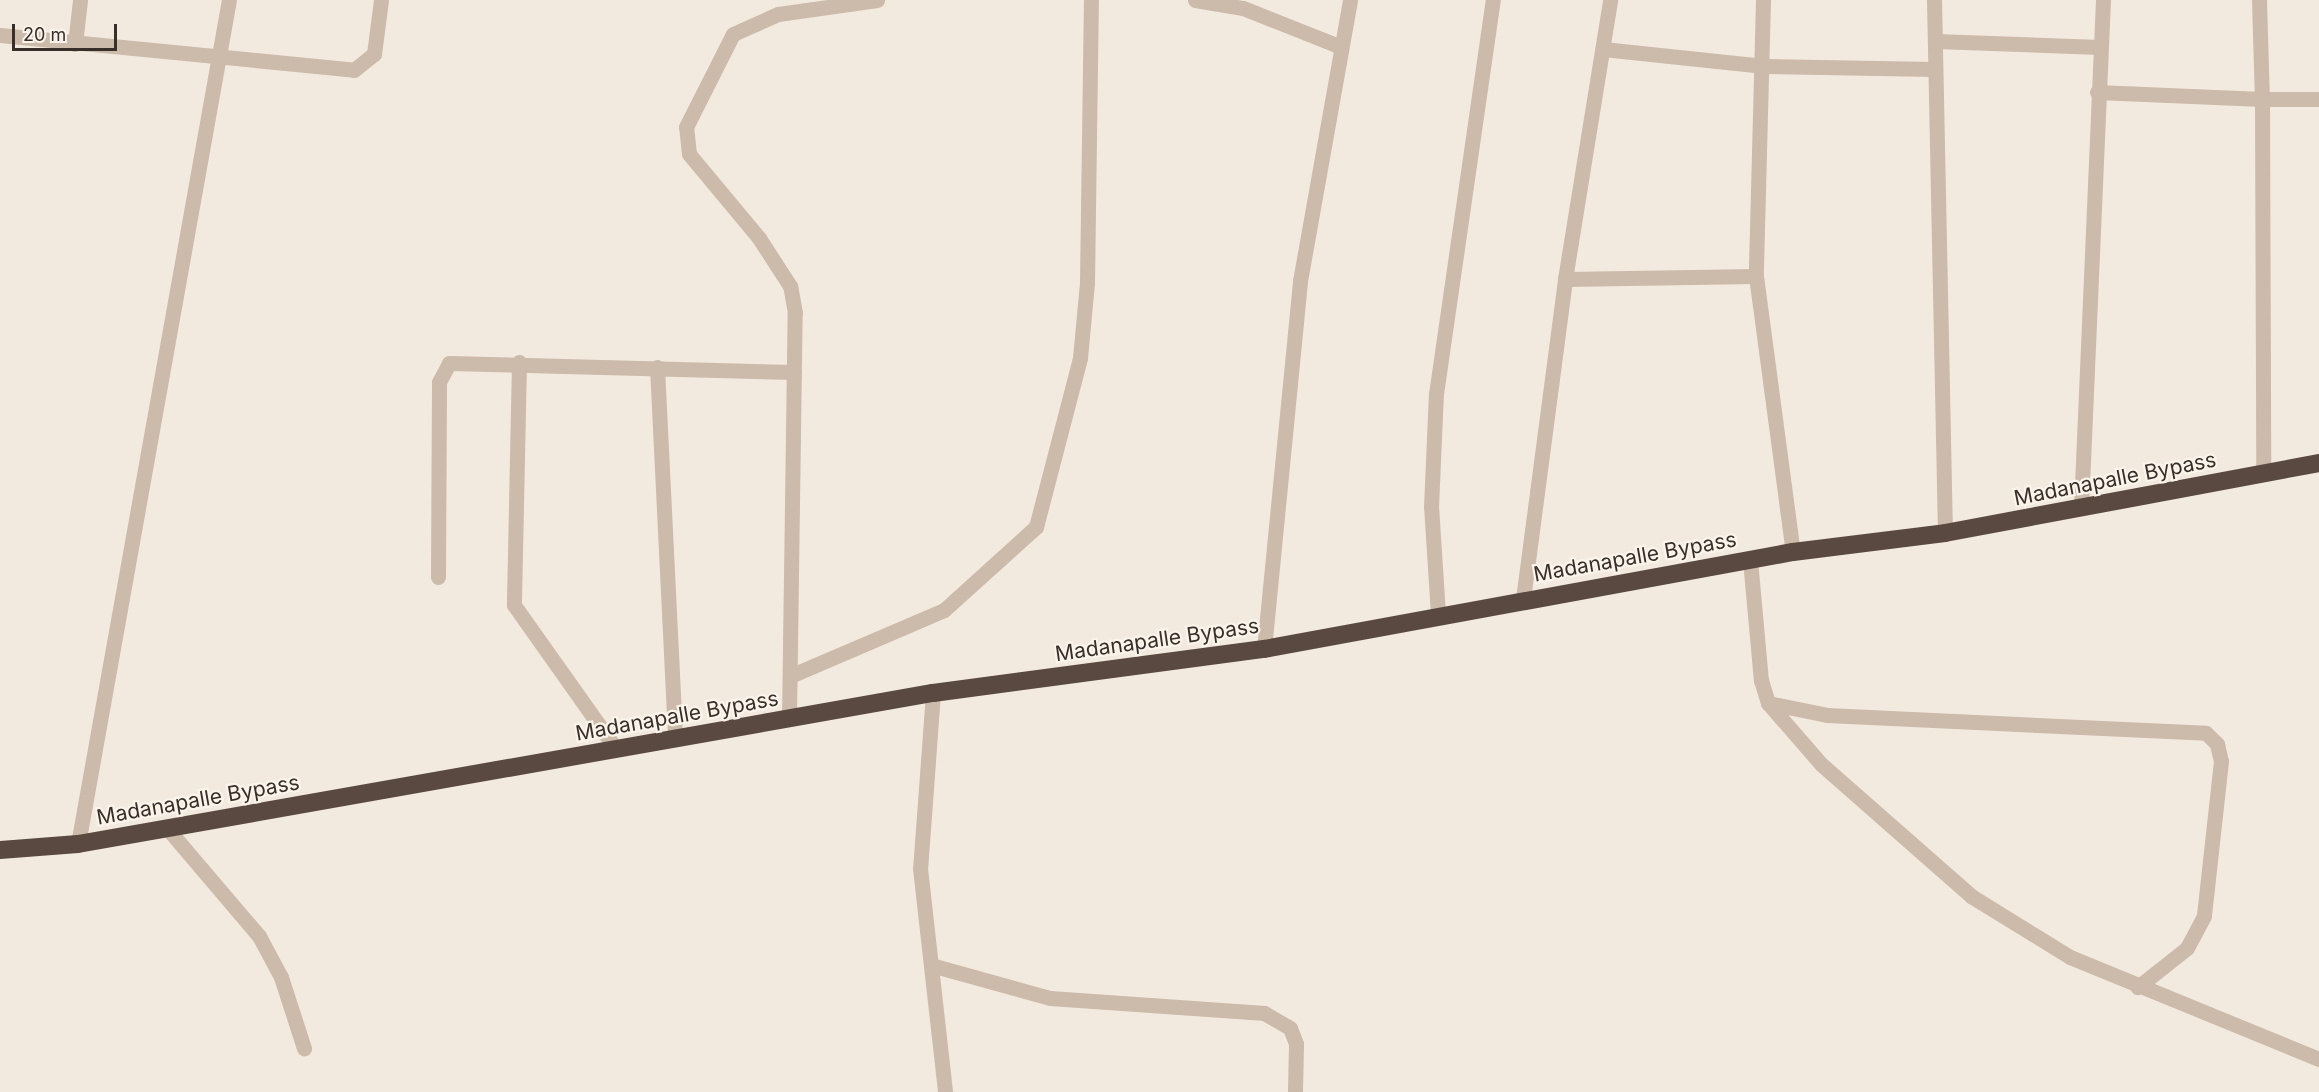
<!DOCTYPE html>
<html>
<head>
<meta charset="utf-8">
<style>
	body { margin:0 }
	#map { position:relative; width:2319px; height:1092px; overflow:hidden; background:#f3eadf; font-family:Inter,sans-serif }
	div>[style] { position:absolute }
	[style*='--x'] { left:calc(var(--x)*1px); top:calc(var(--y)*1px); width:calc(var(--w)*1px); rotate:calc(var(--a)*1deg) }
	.street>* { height:15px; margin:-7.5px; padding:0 7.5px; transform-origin:7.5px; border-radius:7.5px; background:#ccbaaa }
	.highway>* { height:18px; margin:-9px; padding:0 9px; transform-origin:9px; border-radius:9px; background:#5a4941 }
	span { translate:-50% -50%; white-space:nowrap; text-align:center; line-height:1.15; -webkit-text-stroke:4.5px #faf4eb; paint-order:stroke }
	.street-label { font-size:21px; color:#392f2a }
	.scale { position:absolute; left:12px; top:24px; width:105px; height:27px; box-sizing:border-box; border:3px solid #392f2a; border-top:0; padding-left:8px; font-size:18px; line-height:21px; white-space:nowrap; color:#392f2a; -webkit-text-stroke:4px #faf4eb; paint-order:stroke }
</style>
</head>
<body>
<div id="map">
	<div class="street">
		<i style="--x:1195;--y:0;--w:49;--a:9.5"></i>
		<i style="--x:1243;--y:8;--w:105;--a:21.7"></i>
		<i style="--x:1763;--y:0;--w:276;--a:91.5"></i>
		<i style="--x:1756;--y:276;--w:278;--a:82.4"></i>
		<i style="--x:1934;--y:0;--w:533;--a:88.82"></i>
		<i style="--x:2259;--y:0;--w:99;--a:88.3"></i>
		<i style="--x:2262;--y:99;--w:57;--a:0"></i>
		<i style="--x:0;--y:35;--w:356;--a:5.6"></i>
		<i style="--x:354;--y:70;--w:26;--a:-39"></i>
		<i style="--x:374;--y:54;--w:54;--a:-82.6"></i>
		<i style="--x:1935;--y:41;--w:165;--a:2.1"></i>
		<i style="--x:75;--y:44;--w:44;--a:-83.5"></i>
		<i style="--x:1603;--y:49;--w:162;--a:6"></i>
		<i style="--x:1764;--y:66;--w:171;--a:1"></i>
		<i style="--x:2097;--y:92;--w:165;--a:2.4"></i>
		<i style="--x:2262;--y:99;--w:375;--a:89.8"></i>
		<i style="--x:1565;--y:279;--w:191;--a:-0.9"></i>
		<i style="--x:519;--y:362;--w:243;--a:91.2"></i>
		<i style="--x:514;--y:605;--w:176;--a:54.7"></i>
		<i style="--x:657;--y:367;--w:372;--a:87.2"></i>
		<i style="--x:2081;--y:508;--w:508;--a:-87.52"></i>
		<i style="--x:1750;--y:560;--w:121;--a:84.8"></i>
		<i style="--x:1761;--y:680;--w:24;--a:73"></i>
		<i style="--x:1768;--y:703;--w:81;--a:49"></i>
		<i style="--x:1821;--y:764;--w:200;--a:41.3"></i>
		<i style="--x:1971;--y:896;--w:116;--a:31.6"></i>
		<i style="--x:2070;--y:957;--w:269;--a:22.3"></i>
		<i style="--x:438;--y:577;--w:195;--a:-89.7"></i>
		<i style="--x:439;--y:382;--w:21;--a:-62"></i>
		<i style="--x:449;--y:363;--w:345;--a:1.5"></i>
		<i style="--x:1523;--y:599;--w:323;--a:-82.5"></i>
		<i style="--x:1565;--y:279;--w:283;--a:-80.8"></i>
		<i style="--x:1438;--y:614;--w:107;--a:-93.7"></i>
		<i style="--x:1431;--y:507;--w:113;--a:-87.5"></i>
		<i style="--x:1436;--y:394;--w:398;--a:-81.8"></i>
		<i style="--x:1264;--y:649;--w:370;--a:-84.4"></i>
		<i style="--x:1300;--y:281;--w:285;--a:-79.9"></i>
		<i style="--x:790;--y:676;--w:168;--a:-23.2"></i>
		<i style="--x:944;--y:610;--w:124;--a:-42.1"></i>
		<i style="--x:1036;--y:527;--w:175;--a:-75.4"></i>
		<i style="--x:1080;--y:358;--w:76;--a:-84.7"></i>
		<i style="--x:1087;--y:282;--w:282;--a:-89.2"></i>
		<i style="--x:933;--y:693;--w:175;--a:94.2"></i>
		<i style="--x:920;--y:868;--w:225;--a:83.6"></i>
		<i style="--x:1768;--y:703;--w:60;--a:11.5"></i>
		<i style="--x:1827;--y:715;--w:379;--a:2.7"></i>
		<i style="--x:2206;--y:733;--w:16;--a:45"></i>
		<i style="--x:2217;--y:744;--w:17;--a:77"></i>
		<i style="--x:2221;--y:761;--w:156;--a:96.3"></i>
		<i style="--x:2204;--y:916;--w:36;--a:118"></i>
		<i style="--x:2187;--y:948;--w:63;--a:141.5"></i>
		<i style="--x:789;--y:719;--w:406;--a:-89.2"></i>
		<i style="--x:795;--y:313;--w:27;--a:-100"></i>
		<i style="--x:790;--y:286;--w:57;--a:-122.9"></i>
		<i style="--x:759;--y:238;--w:109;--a:-129.8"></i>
		<i style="--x:689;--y:154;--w:27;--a:-96"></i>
		<i style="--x:686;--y:127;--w:104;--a:-63.2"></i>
		<i style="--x:733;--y:34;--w:49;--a:-24"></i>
		<i style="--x:778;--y:14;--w:100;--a:-8"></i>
		<i style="--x:167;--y:828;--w:142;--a:49.6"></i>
		<i style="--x:259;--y:936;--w:47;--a:61.8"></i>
		<i style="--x:281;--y:977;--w:75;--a:72.1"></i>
		<i style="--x:78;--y:844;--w:857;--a:-79.86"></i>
		<i style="--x:931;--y:965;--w:123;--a:15.5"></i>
		<i style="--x:1050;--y:998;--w:215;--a:4"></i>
		<i style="--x:1264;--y:1013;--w:30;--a:30"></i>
		<i style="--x:1290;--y:1028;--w:17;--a:69"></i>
		<i style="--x:1296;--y:1044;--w:48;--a:91.2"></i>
	</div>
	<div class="highway">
		<i style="--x:0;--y:850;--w:78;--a:-4.4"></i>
		<i style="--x:78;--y:844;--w:868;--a:-10.02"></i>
		<i style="--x:933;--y:693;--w:334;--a:-7.6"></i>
		<i style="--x:1264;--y:649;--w:538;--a:-10.39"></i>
		<i style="--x:1793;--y:552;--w:153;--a:-7.1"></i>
		<i style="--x:1945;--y:533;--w:380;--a:-10.6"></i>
	</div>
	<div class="street-label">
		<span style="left:2115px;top:479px;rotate:-11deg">Madanapalle Bypass</span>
		<span style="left:1635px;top:557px;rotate:-10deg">Madanapalle Bypass</span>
		<span style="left:1157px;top:640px;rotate:-8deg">Madanapalle Bypass</span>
		<span style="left:677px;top:716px;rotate:-10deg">Madanapalle Bypass</span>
		<span style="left:198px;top:800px;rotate:-10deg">Madanapalle Bypass</span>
	</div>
	<div class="scale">20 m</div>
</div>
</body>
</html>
